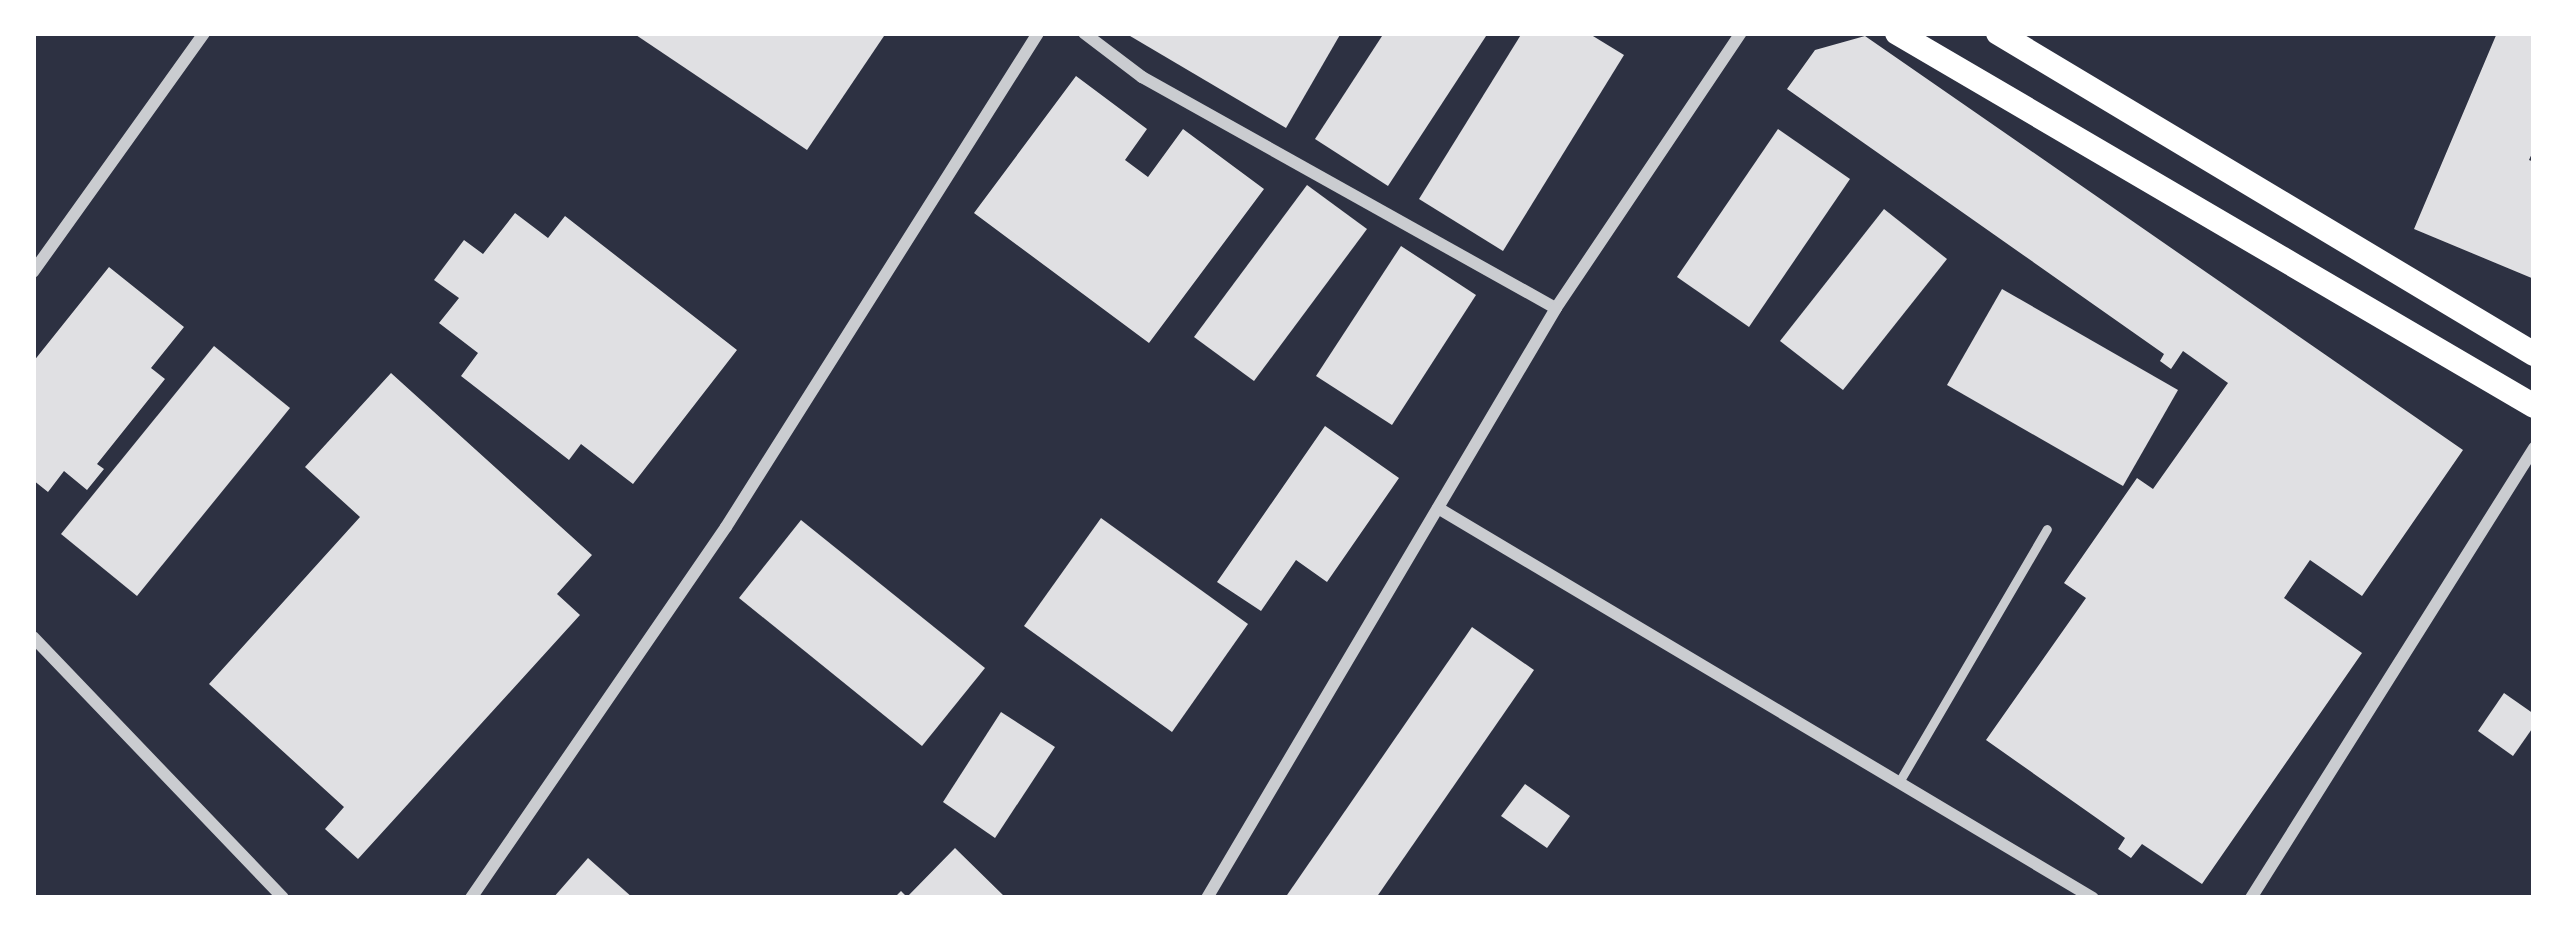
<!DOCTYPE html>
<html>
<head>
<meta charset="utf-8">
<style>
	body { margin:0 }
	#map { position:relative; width:2567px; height:931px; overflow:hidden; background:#2d3142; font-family:Signika,sans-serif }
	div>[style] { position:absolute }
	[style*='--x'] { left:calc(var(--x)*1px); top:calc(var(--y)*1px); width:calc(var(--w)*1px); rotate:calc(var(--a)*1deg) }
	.building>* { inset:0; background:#e0e0e3 }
	.service>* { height:9px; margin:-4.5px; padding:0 4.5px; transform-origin:4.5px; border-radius:4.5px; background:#caccd0 }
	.minor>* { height:12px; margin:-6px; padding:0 6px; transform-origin:6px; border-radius:6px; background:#caccd0 }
	.secondary>* { height:24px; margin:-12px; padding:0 12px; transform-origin:12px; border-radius:12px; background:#fff }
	span { translate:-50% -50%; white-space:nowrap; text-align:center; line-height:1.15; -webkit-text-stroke:9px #fff; paint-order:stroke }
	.frame { position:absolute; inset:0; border:36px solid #fff; pointer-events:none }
</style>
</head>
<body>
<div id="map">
	<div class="building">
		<i style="clip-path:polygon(633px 33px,886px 33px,807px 150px)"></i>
		<i style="clip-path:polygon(1125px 33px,1341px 33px,1286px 128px)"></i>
		<i style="clip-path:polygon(1384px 33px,1488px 33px,1388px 186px,1315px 139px)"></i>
		<i style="clip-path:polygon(1522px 33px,1588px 33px,1624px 55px,1503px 251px,1419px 199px)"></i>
		<i style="clip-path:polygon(2497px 33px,2534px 33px,2534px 149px,2529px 160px,2534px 162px,2534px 279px,2414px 229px)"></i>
		<i style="clip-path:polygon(1865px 36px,2463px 450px,2362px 596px,2310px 560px,2284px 598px,2362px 653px,2202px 884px,2142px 844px,2131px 858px,2118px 849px,2125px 838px,1986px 740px,2086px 598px,2064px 583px,2137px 478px,2153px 489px,2228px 383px,2183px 351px,2171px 369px,2160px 361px,2164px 354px,1787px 89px,1815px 50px)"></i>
		<i style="clip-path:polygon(1076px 76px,1147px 129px,1125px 160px,1148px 177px,1183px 129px,1264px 189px,1149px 343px,974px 213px)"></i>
		<i style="clip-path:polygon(1778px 129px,1850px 179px,1749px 327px,1677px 277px)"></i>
		<i style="clip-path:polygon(1307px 185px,1367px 229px,1254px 381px,1194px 337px)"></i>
		<i style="clip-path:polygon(1884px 209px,1947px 259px,1843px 390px,1780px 341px)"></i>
		<i style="clip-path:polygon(515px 213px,548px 238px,565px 216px,737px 350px,633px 484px,581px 444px,569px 460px,461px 376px,478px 353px,439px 323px,459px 298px,434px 280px,464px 240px,483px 254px)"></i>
		<i style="clip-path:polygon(1401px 246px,1476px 295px,1392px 425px,1316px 376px)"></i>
		<i style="clip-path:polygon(109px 267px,184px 327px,151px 368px,165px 379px,97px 464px,104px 469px,87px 490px,64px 471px,48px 492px,33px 480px,33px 362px)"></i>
		<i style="clip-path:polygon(2002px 289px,2178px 390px,2123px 486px,1947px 385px)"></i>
		<i style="clip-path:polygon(214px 346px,290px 408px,137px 596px,61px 534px)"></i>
		<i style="clip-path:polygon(391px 373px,592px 555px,557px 594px,580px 615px,358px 859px,325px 829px,344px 807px,209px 684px,360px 517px,305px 467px)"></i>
		<i style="clip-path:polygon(1325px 426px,1399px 478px,1327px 582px,1296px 560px,1261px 611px,1217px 582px)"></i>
		<i style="clip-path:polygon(1101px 518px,1248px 624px,1172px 732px,1024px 626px)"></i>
		<i style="clip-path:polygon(801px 520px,985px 668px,922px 746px,739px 598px)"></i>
		<i style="clip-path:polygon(1472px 627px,1534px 670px,1376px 898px,1285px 898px)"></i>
		<i style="clip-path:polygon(2504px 693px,2534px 714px,2534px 726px,2513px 756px,2478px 731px)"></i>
		<i style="clip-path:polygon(1001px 712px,1055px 747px,995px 838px,943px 802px)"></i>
		<i style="clip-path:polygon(1525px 784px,1570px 816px,1547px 848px,1501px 816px)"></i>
		<i style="clip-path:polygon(955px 848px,1006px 898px,894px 898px,901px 891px,907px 897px)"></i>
		<i style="clip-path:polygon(588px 858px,633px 898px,553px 898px)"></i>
	</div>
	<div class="service">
		<i style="--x:1899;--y:782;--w:293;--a:-59.7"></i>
	</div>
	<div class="minor">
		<i style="--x:1084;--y:33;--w:73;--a:37.2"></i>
		<i style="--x:1142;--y:77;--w:474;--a:29.2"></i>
		<i style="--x:1556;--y:308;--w:331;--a:-56.1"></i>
		<i style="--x:33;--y:272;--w:294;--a:-54.4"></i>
		<i style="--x:1438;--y:508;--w:762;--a:30.77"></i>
		<i style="--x:33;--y:637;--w:361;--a:46.2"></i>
		<i style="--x:471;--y:898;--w:450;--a:-55.5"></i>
		<i style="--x:726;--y:527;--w:584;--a:-57.72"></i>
		<i style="--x:1207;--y:898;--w:685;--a:-59.39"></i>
		<i style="--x:2251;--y:898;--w:532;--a:-57.83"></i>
	</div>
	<div class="secondary">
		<i style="--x:1897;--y:33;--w:738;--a:30.35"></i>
		<i style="--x:1998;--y:33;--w:625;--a:30.92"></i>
	</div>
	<div class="frame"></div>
</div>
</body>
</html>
